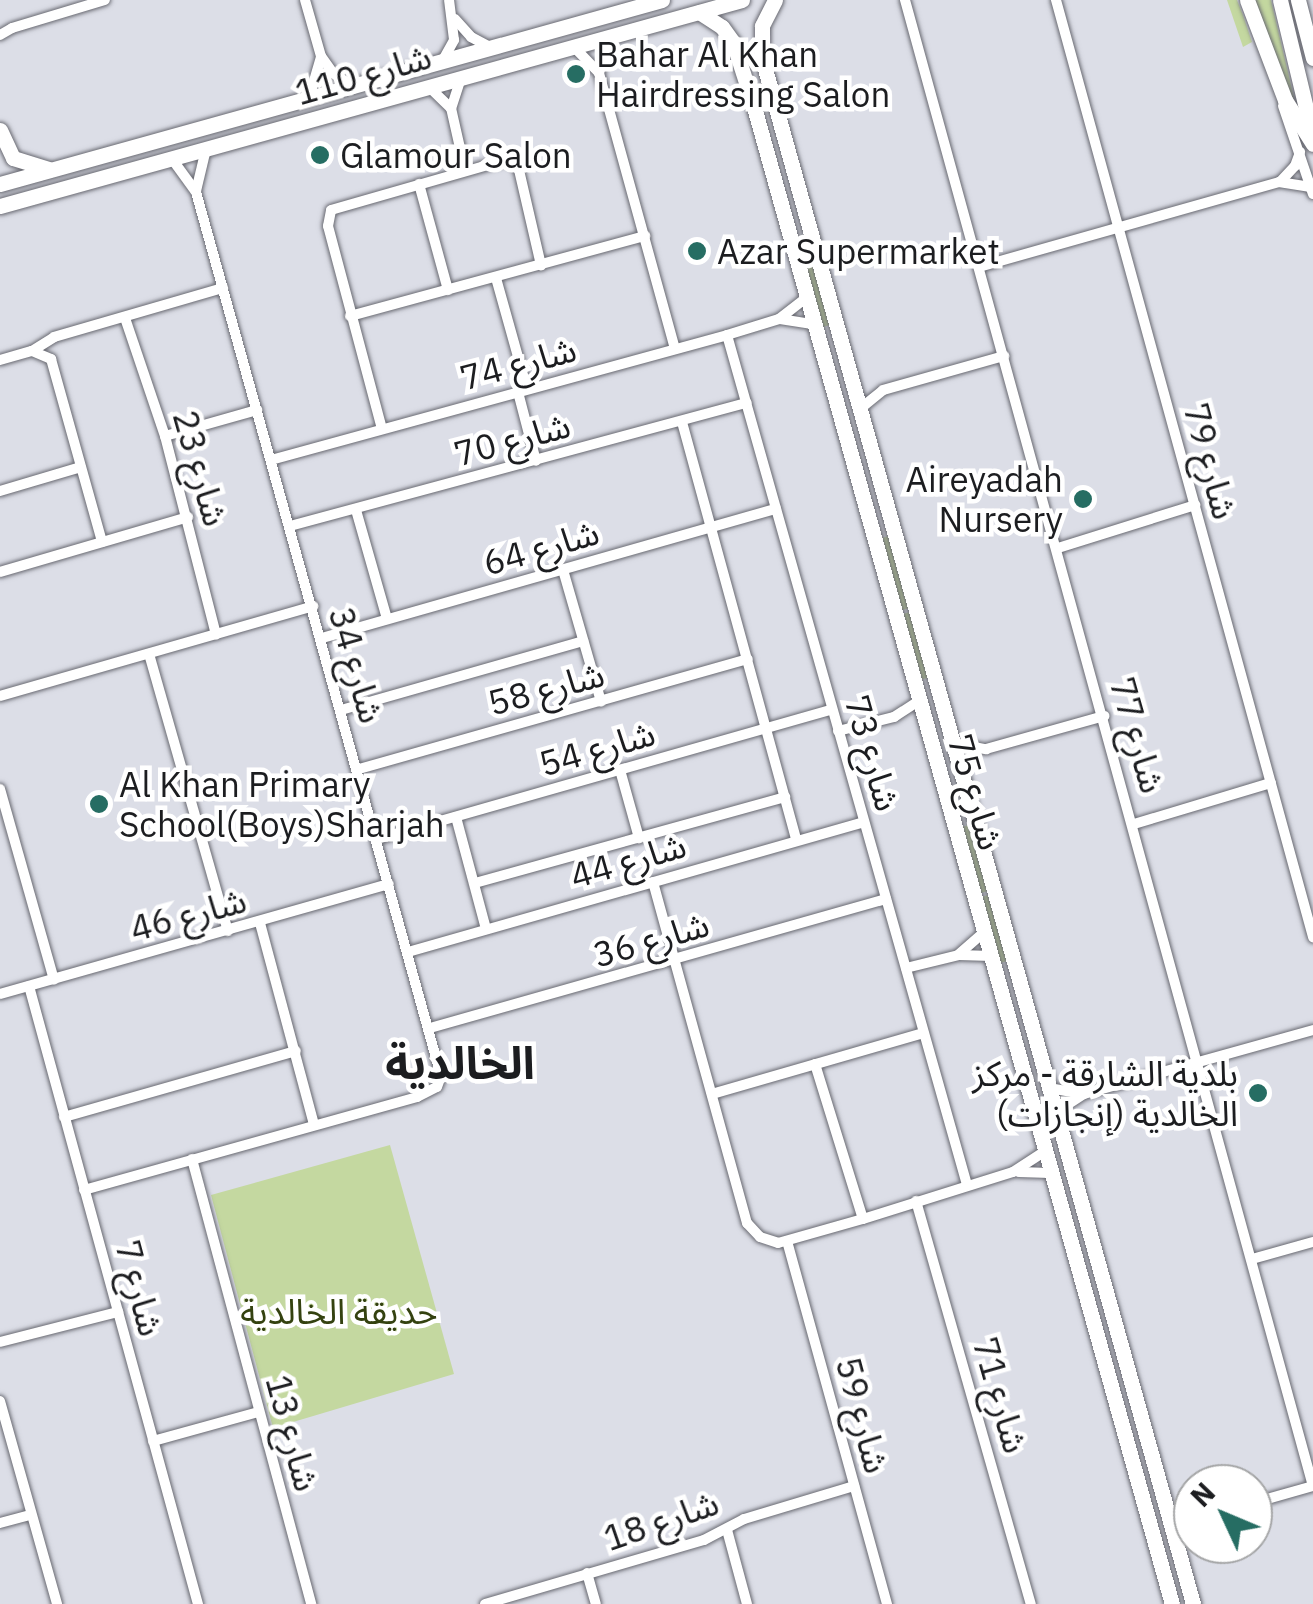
<!DOCTYPE html>
<html>
<head>
<meta charset="utf-8">
<style>
	body { margin:0 }
	#map { position:relative; width:1313px; height:1604px; overflow:hidden; background:#dcdee7; font-family:"IBM Plex Sans","Noto Sans Arabic",sans-serif }
	div>[style] { position:absolute }
	[style*='--x'] { left:calc(var(--x)*1px); top:calc(var(--y)*1px); width:calc(var(--w)*1px); rotate:calc(var(--a)*1deg) }
	.green>* { inset:0; background:#c4d8a0 }
	.roads { filter:drop-shadow(0 0 2px #686971) drop-shadow(0 0 2px #686971) }
	.street>* { height:10px; margin:-5px; padding:0 5px; transform-origin:5px; border-radius:5px; background:#fff }
	.secondary>* { height:15px; margin:-7.5px; padding:0 7.5px; transform-origin:7.5px; border-radius:7.5px; background:#fff }
	.primary>* { height:15px; margin:-7.5px; padding:0 7.5px; transform-origin:7.5px; border-radius:7.5px; background:#fff }
	.dots>* { width:28px; height:28px; translate:-50% -50%; box-sizing:border-box; border:5px solid #fff; border-radius:50% }
	span { translate:-50% -50%; white-space:nowrap; text-align:center; line-height:1.15; -webkit-text-stroke:9px #fff; paint-order:stroke }
	.poi-label { font-size:35px; color:#1c1d20 }
	.left { translate:0 -50%; text-align:left }
	.right { translate:-100% -50%; text-align:right }
	.street-label { font-size:35px; color:#1c1d20 }
	.park-label { font-size:35px; color:#344210 }
	.district-label { font-size:45px; color:#1c1d20; font-weight:700 }
	.north { position:absolute; left:1173px; top:1464px; width:100px; height:100px; box-sizing:border-box; background:#fff; border:2px solid #a4a5a6; border-radius:50%; rotate:314deg; font-size:28px; font-weight:700; line-height:40px; text-align:center; color:#1c1d20 }
	.north::after { content:''; display:block; margin:auto; width:35px; height:45px; background:#266d63; clip-path:polygon(50% 0,100% 100%,50% 72%,0 100%) }
</style>
</head>
<body>
<div id="map">
	<div class="green">
		<i style="clip-path:polygon(1227px 0,1237px 0,1243px 15px,1252px 42px,1243px 47px)"></i>
		<i style="clip-path:polygon(1255px 0,1271px 0,1298px 115px)"></i>
		<i style="clip-path:polygon(812px 259px,830px 325px,823px 327px,805px 261px)"></i>
		<i style="clip-path:polygon(889px 536px,909px 608px,902px 610px,882px 538px)"></i>
		<i style="clip-path:polygon(910px 612px,928px 678px,922px 679px,903px 614px)"></i>
		<i style="clip-path:polygon(969px 825px,988px 891px,981px 893px,962px 827px)"></i>
		<i style="clip-path:polygon(988px 895px,1007px 961px,1000px 963px,982px 897px)"></i>
		<i style="clip-path:polygon(390px 1145px,454px 1374px,273px 1428px,211px 1195px)"></i>
	</div>
	<div class="roads">
		<div class="street">
			<i style="--x:305;--y:0;--w:58;--a:74.1"></i>
			<i style="--x:321;--y:56;--w:21;--a:55"></i>
			<i style="--x:333;--y:73;--w:22;--a:34"></i>
			<i style="--x:905;--y:0;--w:1541;--a:74.65"></i>
			<i style="--x:1313;--y:1486;--w:62;--a:164.2"></i>
			<i style="--x:1056;--y:0;--w:972;--a:74.66"></i>
			<i style="--x:455;--y:19;--w:24;--a:48"></i>
			<i style="--x:471;--y:37;--w:24;--a:28"></i>
			<i style="--x:0;--y:35;--w:14;--a:-30"></i>
			<i style="--x:12;--y:28;--w:97;--a:-16.8"></i>
			<i style="--x:574;--y:47;--w:36;--a:46"></i>
			<i style="--x:599;--y:73;--w:285;--a:74.6"></i>
			<i style="--x:443;--y:60;--w:23;--a:-61"></i>
			<i style="--x:454;--y:40;--w:40;--a:-97.1"></i>
			<i style="--x:599;--y:73;--w:38;--a:-72"></i>
			<i style="--x:461;--y:78;--w:32;--a:108"></i>
			<i style="--x:451;--y:108;--w:64;--a:77.3"></i>
			<i style="--x:429;--y:87;--w:30;--a:44"></i>
			<i style="--x:309;--y:98;--w:43;--a:-73.7"></i>
			<i style="--x:1283;--y:106;--w:93;--a:71.2"></i>
			<i style="--x:1280;--y:182;--w:22;--a:-47"></i>
			<i style="--x:1295;--y:166;--w:15;--a:-70"></i>
			<i style="--x:419;--y:184;--w:110;--a:74.7"></i>
			<i style="--x:196;--y:191;--w:43;--a:-76.6"></i>
			<i style="--x:979;--y:267;--w:312;--a:-15.8"></i>
			<i style="--x:1279;--y:182;--w:32;--a:9"></i>
			<i style="--x:496;--y:278;--w:115;--a:74.4"></i>
			<i style="--x:350;--y:316;--w:306;--a:-15.2"></i>
			<i style="--x:125;--y:318;--w:125;--a:71.3"></i>
			<i style="--x:165;--y:436;--w:205;--a:75.6"></i>
			<i style="--x:780;--y:319;--w:36;--a:9"></i>
			<i style="--x:727;--y:335;--w:883;--a:74.23"></i>
			<i style="--x:32;--y:351;--w:21;--a:23"></i>
			<i style="--x:51;--y:359;--w:190;--a:74.4"></i>
			<i style="--x:0;--y:360;--w:33;--a:-16"></i>
			<i style="--x:32;--y:351;--w:26;--a:-32"></i>
			<i style="--x:54;--y:337;--w:176;--a:-16.2"></i>
			<i style="--x:518;--y:392;--w:71;--a:75.4"></i>
			<i style="--x:861;--y:408;--w:28;--a:-39"></i>
			<i style="--x:883;--y:390;--w:126;--a:-15.7"></i>
			<i style="--x:682;--y:422;--w:434;--a:74.7"></i>
			<i style="--x:382;--y:429;--w:210;--a:-104.9"></i>
			<i style="--x:328;--y:226;--w:16;--a:-79"></i>
			<i style="--x:331;--y:210;--w:185;--a:-16"></i>
			<i style="--x:509;--y:159;--w:15;--a:48"></i>
			<i style="--x:519;--y:170;--w:98;--a:77"></i>
			<i style="--x:165;--y:436;--w:96;--a:-15.8"></i>
			<i style="--x:271;--y:460;--w:473;--a:-15.3"></i>
			<i style="--x:727;--y:335;--w:54;--a:-17.1"></i>
			<i style="--x:779;--y:319;--w:36;--a:-38"></i>
			<i style="--x:0;--y:491;--w:84;--a:-16.5"></i>
			<i style="--x:356;--y:510;--w:113;--a:74.1"></i>
			<i style="--x:290;--y:526;--w:473;--a:-15.1"></i>
			<i style="--x:1058;--y:548;--w:144;--a:-17.4"></i>
			<i style="--x:563;--y:570;--w:137;--a:73.9"></i>
			<i style="--x:0;--y:572;--w:196;--a:-16.3"></i>
			<i style="--x:322;--y:638;--w:472;--a:-15.9"></i>
			<i style="--x:149;--y:654;--w:288;--a:74.1"></i>
			<i style="--x:0;--y:696;--w:326;--a:-16"></i>
			<i style="--x:341;--y:710;--w:252;--a:-15.9"></i>
			<i style="--x:838;--y:731;--w:58;--a:-14"></i>
			<i style="--x:894;--y:717;--w:31;--a:-33"></i>
			<i style="--x:954;--y:743;--w:33;--a:11"></i>
			<i style="--x:986;--y:749;--w:123;--a:-15.6"></i>
			<i style="--x:359;--y:769;--w:404;--a:-15.8"></i>
			<i style="--x:620;--y:770;--w:71;--a:74.4"></i>
			<i style="--x:0;--y:789;--w:198;--a:74.2"></i>
			<i style="--x:456;--y:817;--w:116;--a:75"></i>
			<i style="--x:1134;--y:824;--w:143;--a:-16.7"></i>
			<i style="--x:377;--y:839;--w:472;--a:-15.9"></i>
			<i style="--x:653;--y:882;--w:354;--a:74.6"></i>
			<i style="--x:747;--y:1223;--w:19;--a:47"></i>
			<i style="--x:760;--y:1237;--w:19;--a:18"></i>
			<i style="--x:778;--y:1243;--w:88;--a:-15.8"></i>
			<i style="--x:863;--y:1219;--w:157;--a:-17.4"></i>
			<i style="--x:1013;--y:1172;--w:38;--a:-33"></i>
			<i style="--x:475;--y:883;--w:322;--a:-15.5"></i>
			<i style="--x:260;--y:923;--w:209;--a:75"></i>
			<i style="--x:408;--y:952;--w:474;--a:-15.9"></i>
			<i style="--x:959;--y:954;--w:33;--a:-41"></i>
			<i style="--x:906;--y:968;--w:55;--a:-13.8"></i>
			<i style="--x:959;--y:955;--w:32;--a:2"></i>
			<i style="--x:29;--y:986;--w:641;--a:74.71"></i>
			<i style="--x:0;--y:994;--w:404;--a:-15.8"></i>
			<i style="--x:430;--y:1028;--w:474;--a:-15.8"></i>
			<i style="--x:815;--y:1064;--w:162;--a:72.8"></i>
			<i style="--x:1049;--y:1088;--w:35;--a:10"></i>
			<i style="--x:712;--y:1094;--w:220;--a:-16.1"></i>
			<i style="--x:1056;--y:1112;--w:33;--a:-33"></i>
			<i style="--x:1084;--y:1094;--w:238;--a:-15.6"></i>
			<i style="--x:64;--y:1117;--w:241;--a:-15.9"></i>
			<i style="--x:192;--y:1159;--w:461;--a:75"></i>
			<i style="--x:1019;--y:1172;--w:31;--a:2"></i>
			<i style="--x:84;--y:1190;--w:346;--a:-15.6"></i>
			<i style="--x:417;--y:1097;--w:22;--a:-27"></i>
			<i style="--x:437;--y:1087;--w:12;--a:-70"></i>
			<i style="--x:441;--y:1076;--w:917;--a:-105.49"></i>
			<i style="--x:196;--y:192;--w:41;--a:-126"></i>
			<i style="--x:916;--y:1201;--w:419;--a:74.1"></i>
			<i style="--x:787;--y:1241;--w:377;--a:74.6"></i>
			<i style="--x:1252;--y:1259;--w:63;--a:-15.6"></i>
			<i style="--x:0;--y:1342;--w:122;--a:-14.3"></i>
			<i style="--x:0;--y:1401;--w:211;--a:74.3"></i>
			<i style="--x:153;--y:1441;--w:109;--a:-15.4"></i>
			<i style="--x:0;--y:1523;--w:31;--a:-15"></i>
			<i style="--x:1172;--y:1527;--w:22;--a:-16"></i>
			<i style="--x:727;--y:1530;--w:77;--a:74.9"></i>
			<i style="--x:587;--y:1573;--w:32;--a:74"></i>
			<i style="--x:485;--y:1604;--w:228;--a:-16.3"></i>
			<i style="--x:704;--y:1540;--w:45;--a:-27.7"></i>
			<i style="--x:744;--y:1519;--w:115;--a:-16.7"></i>
		</div>
		<div class="secondary">
			<i style="--x:775;--y:0;--w:29;--a:117"></i>
			<i style="--x:762;--y:26;--w:32;--a:90"></i>
			<i style="--x:762;--y:58;--w:1605;--a:74.42"></i>
			<i style="--x:699;--y:12;--w:27;--a:33"></i>
			<i style="--x:722;--y:27;--w:19;--a:54"></i>
			<i style="--x:733;--y:42;--w:68;--a:72.1"></i>
			<i style="--x:754;--y:107;--w:1554;--a:74.4"></i>
			<i style="--x:0;--y:130;--w:31;--a:65"></i>
			<i style="--x:13;--y:158;--w:37;--a:17"></i>
			<i style="--x:0;--y:184;--w:687;--a:-15.53"></i>
			<i style="--x:0;--y:206;--w:770;--a:-15.52"></i>
		</div>
		<div class="primary">
			<i style="--x:1247;--y:0;--w:107;--a:69.2"></i>
			<i style="--x:1285;--y:100;--w:52;--a:57.5"></i>
			<i style="--x:1280;--y:0;--w:141;--a:76.5"></i>
			<i style="--x:1298;--y:0;--w:60;--a:75.5"></i>
		</div>
	</div>
	<div class="dots">
		<i style="left:576px;top:74px;background:#266d63"></i>
		<i style="left:320px;top:155px;background:#266d63"></i>
		<i style="left:697px;top:251px;background:#266d63"></i>
		<i style="left:1083px;top:499px;background:#266d63"></i>
		<i style="left:99px;top:804px;background:#266d63"></i>
		<i style="left:1258px;top:1093px;background:#266d63"></i>
	</div>
	<div class="poi-label">
		<span class="left" style="left:596px;top:74px">Bahar Al Khan<br>Hairdressing Salon</span>
		<span class="left" style="left:340px;top:155px">Glamour Salon</span>
		<span class="left" style="left:717px;top:251px">Azar Supermarket</span>
		<span class="right" style="left:1063px;top:499px">Aireyadah<br>Nursery</span>
		<span class="left" style="left:119px;top:804px">Al Khan Primary<br>School(Boys)Sharjah</span>
		<span class="right" style="left:1238px;top:1093px">بلدية الشارقة - مركز<br>الخالدية (إنجازات)</span>
	</div>
	<div class="street-label">
		<span style="left:363px;top:74px;rotate:-16deg">شارع 110</span>
		<span style="left:518px;top:363px;rotate:-15deg">شارع 74</span>
		<span style="left:512px;top:439px;rotate:-15deg">شارع 70</span>
		<span style="left:1211px;top:461px;rotate:75deg">شارع 79</span>
		<span style="left:201px;top:468px;rotate:74deg">شارع 23</span>
		<span style="left:541px;top:547px;rotate:-16deg">شارع 64</span>
		<span style="left:357px;top:665px;rotate:74deg">شارع 34</span>
		<span style="left:546px;top:688px;rotate:-15deg">شارع 58</span>
		<span style="left:1138px;top:735px;rotate:74deg">شارع 77</span>
		<span style="left:597px;top:748px;rotate:-16deg">شارع 54</span>
		<span style="left:873px;top:753px;rotate:74deg">شارع 73</span>
		<span style="left:976px;top:792px;rotate:74deg">شارع 75</span>
		<span style="left:628px;top:860px;rotate:-16deg">شارع 44</span>
		<span style="left:188px;top:914px;rotate:-15deg">شارع 46</span>
		<span style="left:651px;top:939px;rotate:-16deg">شارع 36</span>
		<span style="left:140px;top:1288px;rotate:75deg">شارع 7</span>
		<span style="left:1001px;top:1395px;rotate:74deg">شارع 71</span>
		<span style="left:863px;top:1415px;rotate:75deg">شارع 59</span>
		<span style="left:293px;top:1433px;rotate:75deg">شارع 13</span>
		<span style="left:661px;top:1520px;rotate:-19deg">شارع 18</span>
	</div>
	<div class="park-label">
		<span style="left:339px;top:1311px">حديقة الخالدية</span>
	</div>
	<div class="district-label">
		<span style="left:460px;top:1063px">الخالدية</span>
	</div>
	<div class="north">N</div>
</div>
</body>
</html>
